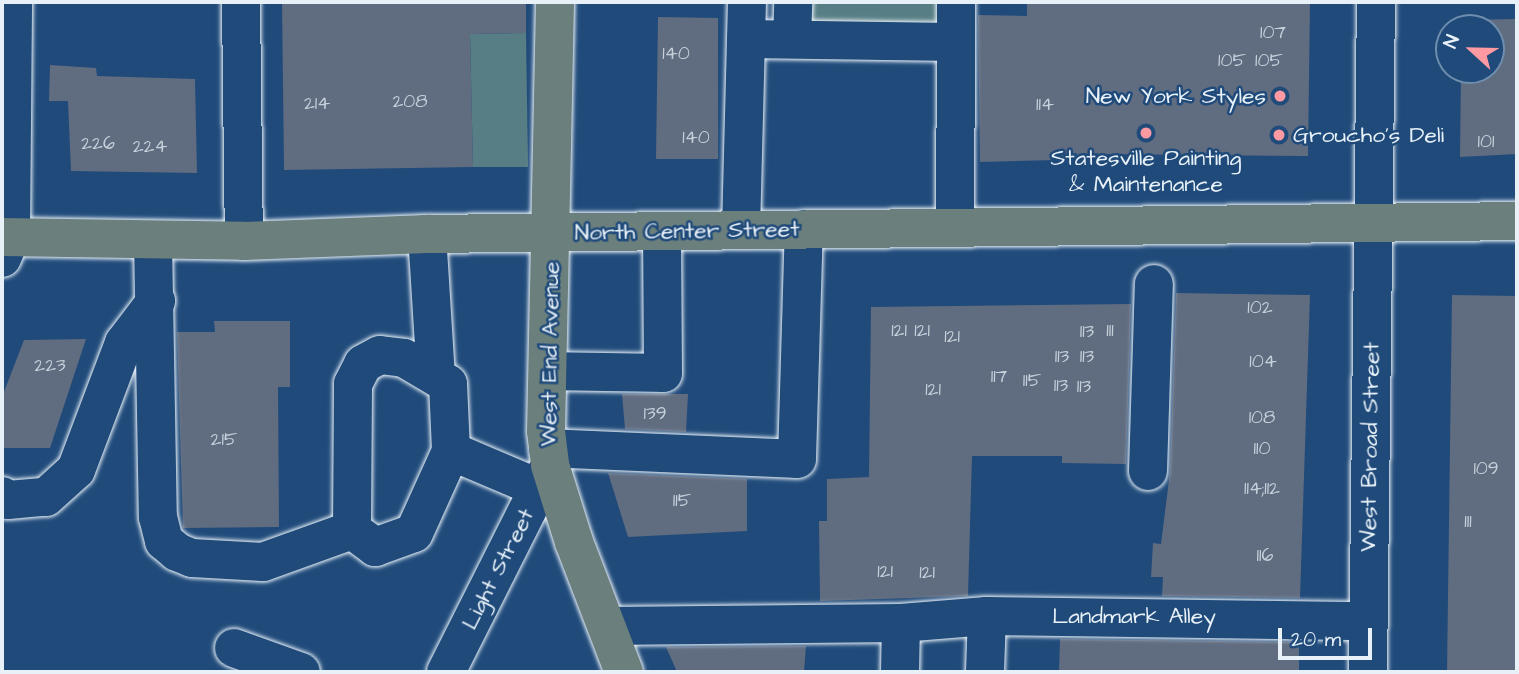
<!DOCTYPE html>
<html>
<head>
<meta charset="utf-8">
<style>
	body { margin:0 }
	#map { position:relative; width:1519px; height:674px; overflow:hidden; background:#1f4a7a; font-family:"Architects Daughter",sans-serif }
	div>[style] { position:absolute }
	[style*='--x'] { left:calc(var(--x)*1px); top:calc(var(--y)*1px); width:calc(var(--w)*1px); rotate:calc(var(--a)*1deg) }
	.green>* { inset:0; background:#577e84 }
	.building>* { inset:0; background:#606c80 }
	.roads { filter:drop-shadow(0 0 2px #e8f1f8) drop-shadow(0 0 2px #e8f1f8) }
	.minor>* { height:38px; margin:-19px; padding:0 19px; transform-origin:19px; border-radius:19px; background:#1f4a7a }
	.major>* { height:38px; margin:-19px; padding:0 19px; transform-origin:19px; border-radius:19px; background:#6b7f7c }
	.dots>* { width:19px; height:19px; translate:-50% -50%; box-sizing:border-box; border:4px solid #1f4a7a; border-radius:50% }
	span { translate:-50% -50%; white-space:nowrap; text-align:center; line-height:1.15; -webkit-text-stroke:5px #1f4a7a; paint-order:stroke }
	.number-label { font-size:19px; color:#c6d0da }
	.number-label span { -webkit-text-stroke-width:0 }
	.poi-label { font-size:23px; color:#e8f1f8 }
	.right { translate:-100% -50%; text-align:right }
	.left { translate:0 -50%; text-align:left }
	.street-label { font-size:23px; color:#e8f1f8 }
	.frame { position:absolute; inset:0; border:4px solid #e8f1f8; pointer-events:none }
	.north { position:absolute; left:1435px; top:14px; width:70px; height:70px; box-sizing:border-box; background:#1f4a7a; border:2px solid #6f8dac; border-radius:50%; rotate:292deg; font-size:19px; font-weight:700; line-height:28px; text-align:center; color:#e8f1f8 }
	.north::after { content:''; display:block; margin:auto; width:24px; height:32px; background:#ff9aa2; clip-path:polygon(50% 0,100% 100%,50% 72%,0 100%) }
	.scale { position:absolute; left:1278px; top:628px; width:94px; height:32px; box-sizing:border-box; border:4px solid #e8f1f8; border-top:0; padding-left:9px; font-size:21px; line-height:24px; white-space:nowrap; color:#e8f1f8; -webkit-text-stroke:5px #1f4a7a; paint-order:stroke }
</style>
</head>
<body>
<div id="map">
	<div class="green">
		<i style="clip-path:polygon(793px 2px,955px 2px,955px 42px,792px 39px)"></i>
		<i style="clip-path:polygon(526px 33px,528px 167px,473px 167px,470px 34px)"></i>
	</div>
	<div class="building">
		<i style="clip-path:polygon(282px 2px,526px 2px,526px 33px,470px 34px,473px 167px,284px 170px)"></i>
		<i style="clip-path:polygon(1027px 2px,1310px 2px,1308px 156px,1098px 154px,1098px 159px,980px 162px,978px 15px,1027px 16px)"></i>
		<i style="clip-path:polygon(658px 17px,718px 18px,718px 159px,656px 159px)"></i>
		<i style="clip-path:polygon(1517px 19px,1517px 154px,1460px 157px,1461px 70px,1491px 70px,1491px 28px,1461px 28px,1461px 20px)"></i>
		<i style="clip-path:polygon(50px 65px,96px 68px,97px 76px,195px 79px,197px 173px,71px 171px,68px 101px,49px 101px)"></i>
		<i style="clip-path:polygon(1176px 293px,1310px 295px,1300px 598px,1162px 596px,1163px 577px,1151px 577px,1153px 543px,1161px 544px,1170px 472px)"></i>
		<i style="clip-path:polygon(1452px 295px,1517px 296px,1517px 672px,1447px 672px)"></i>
		<i style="clip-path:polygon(1131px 304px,1126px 464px,1062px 463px,1062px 456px,972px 456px,968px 596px,820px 601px,819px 521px,827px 521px,827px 479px,869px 477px,871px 307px)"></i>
		<i style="clip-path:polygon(214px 321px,290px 321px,290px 387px,278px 387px,279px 527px,183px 528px,177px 332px,215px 332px)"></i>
		<i style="clip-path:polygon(86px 339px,50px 448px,2px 448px,2px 397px,24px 340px)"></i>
		<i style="clip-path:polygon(622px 394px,688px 394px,686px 432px,625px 429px)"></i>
		<i style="clip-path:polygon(608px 473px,747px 479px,747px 531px,628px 537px)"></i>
		<i style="clip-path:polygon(1060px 639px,1299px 642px,1299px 672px,1059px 672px)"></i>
		<i style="clip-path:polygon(806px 646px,804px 672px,677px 672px,666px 647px)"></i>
	</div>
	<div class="roads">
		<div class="minor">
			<i style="--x:241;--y:2;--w:239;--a:89.3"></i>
			<i style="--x:746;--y:39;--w:209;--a:0.8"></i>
			<i style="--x:792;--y:39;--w:37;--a:-88"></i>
			<i style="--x:955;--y:227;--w:225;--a:-89.7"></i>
			<i style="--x:741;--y:230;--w:228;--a:-88.5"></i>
			<i style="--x:427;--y:234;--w:142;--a:86.4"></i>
			<i style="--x:153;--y:240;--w:277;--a:89"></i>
			<i style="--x:158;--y:517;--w:25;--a:76"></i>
			<i style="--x:164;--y:541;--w:17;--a:40"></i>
			<i style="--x:177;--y:552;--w:16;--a:22"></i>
			<i style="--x:192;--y:558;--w:71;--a:3.2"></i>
			<i style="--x:263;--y:562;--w:95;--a:-19.8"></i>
			<i style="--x:352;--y:530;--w:146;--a:-89.6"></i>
			<i style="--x:353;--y:384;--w:22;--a:-63"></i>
			<i style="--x:363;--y:364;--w:19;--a:-28"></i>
			<i style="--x:380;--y:355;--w:24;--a:7"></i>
			<i style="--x:404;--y:358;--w:51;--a:30.6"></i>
			<i style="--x:448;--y:384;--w:67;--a:87.4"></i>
			<i style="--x:451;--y:451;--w:95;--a:23"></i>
			<i style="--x:2;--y:258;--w:23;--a:-67"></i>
			<i style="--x:11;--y:237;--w:235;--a:-89.5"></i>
			<i style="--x:548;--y:371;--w:115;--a:1"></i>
			<i style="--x:663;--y:373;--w:142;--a:-90.4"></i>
			<i style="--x:548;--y:448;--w:249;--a:2.5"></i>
			<i style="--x:797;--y:459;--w:230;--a:-88.3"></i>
			<i style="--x:1148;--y:471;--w:187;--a:-88.2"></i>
			<i style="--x:2;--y:496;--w:7;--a:34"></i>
			<i style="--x:8;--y:500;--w:38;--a:-5"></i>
			<i style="--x:46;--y:497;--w:40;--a:-42"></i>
			<i style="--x:76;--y:470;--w:136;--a:-69.3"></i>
			<i style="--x:124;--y:343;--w:53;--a:-52.7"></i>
			<i style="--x:352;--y:530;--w:29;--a:36"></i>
			<i style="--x:375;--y:547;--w:41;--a:-19.7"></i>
			<i style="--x:414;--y:533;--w:90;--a:-65.7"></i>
			<i style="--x:607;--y:626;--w:294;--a:-0.6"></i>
			<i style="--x:901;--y:623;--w:86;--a:-4.7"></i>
			<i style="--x:987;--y:616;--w:381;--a:0.8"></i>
			<i style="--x:234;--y:648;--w:71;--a:19.7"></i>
			<i style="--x:446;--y:672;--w:229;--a:-63.3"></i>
			<i style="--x:900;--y:672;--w:49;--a:-88.8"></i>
			<i style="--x:985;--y:672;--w:56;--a:-88"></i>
			<i style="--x:1368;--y:672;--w:670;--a:-89.32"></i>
		</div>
		<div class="major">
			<i style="--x:555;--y:2;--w:429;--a:91.2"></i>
			<i style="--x:546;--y:431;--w:34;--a:83"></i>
			<i style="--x:550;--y:465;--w:81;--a:72.7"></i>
			<i style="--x:574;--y:542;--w:139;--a:69"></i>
			<i style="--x:2;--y:237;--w:242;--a:0.9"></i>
			<i style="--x:244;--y:241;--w:183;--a:-2.2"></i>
			<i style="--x:427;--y:234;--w:1090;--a:-0.68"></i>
		</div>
	</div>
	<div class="dots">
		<i style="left:1280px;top:96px;background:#ff9aa2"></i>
		<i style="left:1146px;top:133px;background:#ff9aa2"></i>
		<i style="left:1279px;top:135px;background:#ff9aa2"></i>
	</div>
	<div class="number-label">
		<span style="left:1273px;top:33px">107</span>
		<span style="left:676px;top:54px">140</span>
		<span style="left:1232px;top:61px">105</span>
		<span style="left:1269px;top:61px">105</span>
		<span style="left:410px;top:102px">208</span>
		<span style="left:317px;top:104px">214</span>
		<span style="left:1045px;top:105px">114</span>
		<span style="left:696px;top:138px">140</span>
		<span style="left:1486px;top:142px">101</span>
		<span style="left:98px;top:144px">226</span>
		<span style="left:150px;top:147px">224</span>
		<span style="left:1260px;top:308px">102</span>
		<span style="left:899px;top:331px">121</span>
		<span style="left:922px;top:331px">121</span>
		<span style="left:1110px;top:331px">111</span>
		<span style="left:1087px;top:332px">113</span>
		<span style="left:952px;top:337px">121</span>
		<span style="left:1062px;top:357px">113</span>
		<span style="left:1087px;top:357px">113</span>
		<span style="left:1263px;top:362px">104</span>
		<span style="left:50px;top:366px">223</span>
		<span style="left:999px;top:377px">117</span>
		<span style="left:1032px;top:381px">115</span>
		<span style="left:1061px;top:386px">113</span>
		<span style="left:1084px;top:387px">113</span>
		<span style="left:933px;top:390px">121</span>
		<span style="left:655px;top:414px">139</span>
		<span style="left:1262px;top:418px">108</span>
		<span style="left:224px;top:440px">215</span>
		<span style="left:1262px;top:449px">110</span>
		<span style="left:1486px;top:469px">109</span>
		<span style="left:1262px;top:489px">114;112</span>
		<span style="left:682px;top:501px">115</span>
		<span style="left:1468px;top:522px">111</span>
		<span style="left:1265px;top:556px">116</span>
		<span style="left:885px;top:572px">121</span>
		<span style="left:927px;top:573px">121</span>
	</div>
	<div class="poi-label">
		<span class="right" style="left:1266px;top:96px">New York Styles</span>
		<span class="left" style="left:1293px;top:135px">Groucho's Deli</span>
		<span style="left:1146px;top:171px">Statesville Painting<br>&amp; Maintenance</span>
	</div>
	<div class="street-label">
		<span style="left:687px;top:231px;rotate:-1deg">North Center Street</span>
		<span style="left:550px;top:354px;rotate:-89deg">West End Avenue</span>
		<span style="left:1370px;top:447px;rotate:-89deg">West Broad Street</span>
		<span style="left:498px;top:569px;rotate:-63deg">Light Street</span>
		<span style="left:1134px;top:616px">Landmark Alley</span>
	</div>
	<div class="frame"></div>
	<div class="north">N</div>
	<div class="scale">20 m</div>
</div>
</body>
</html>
